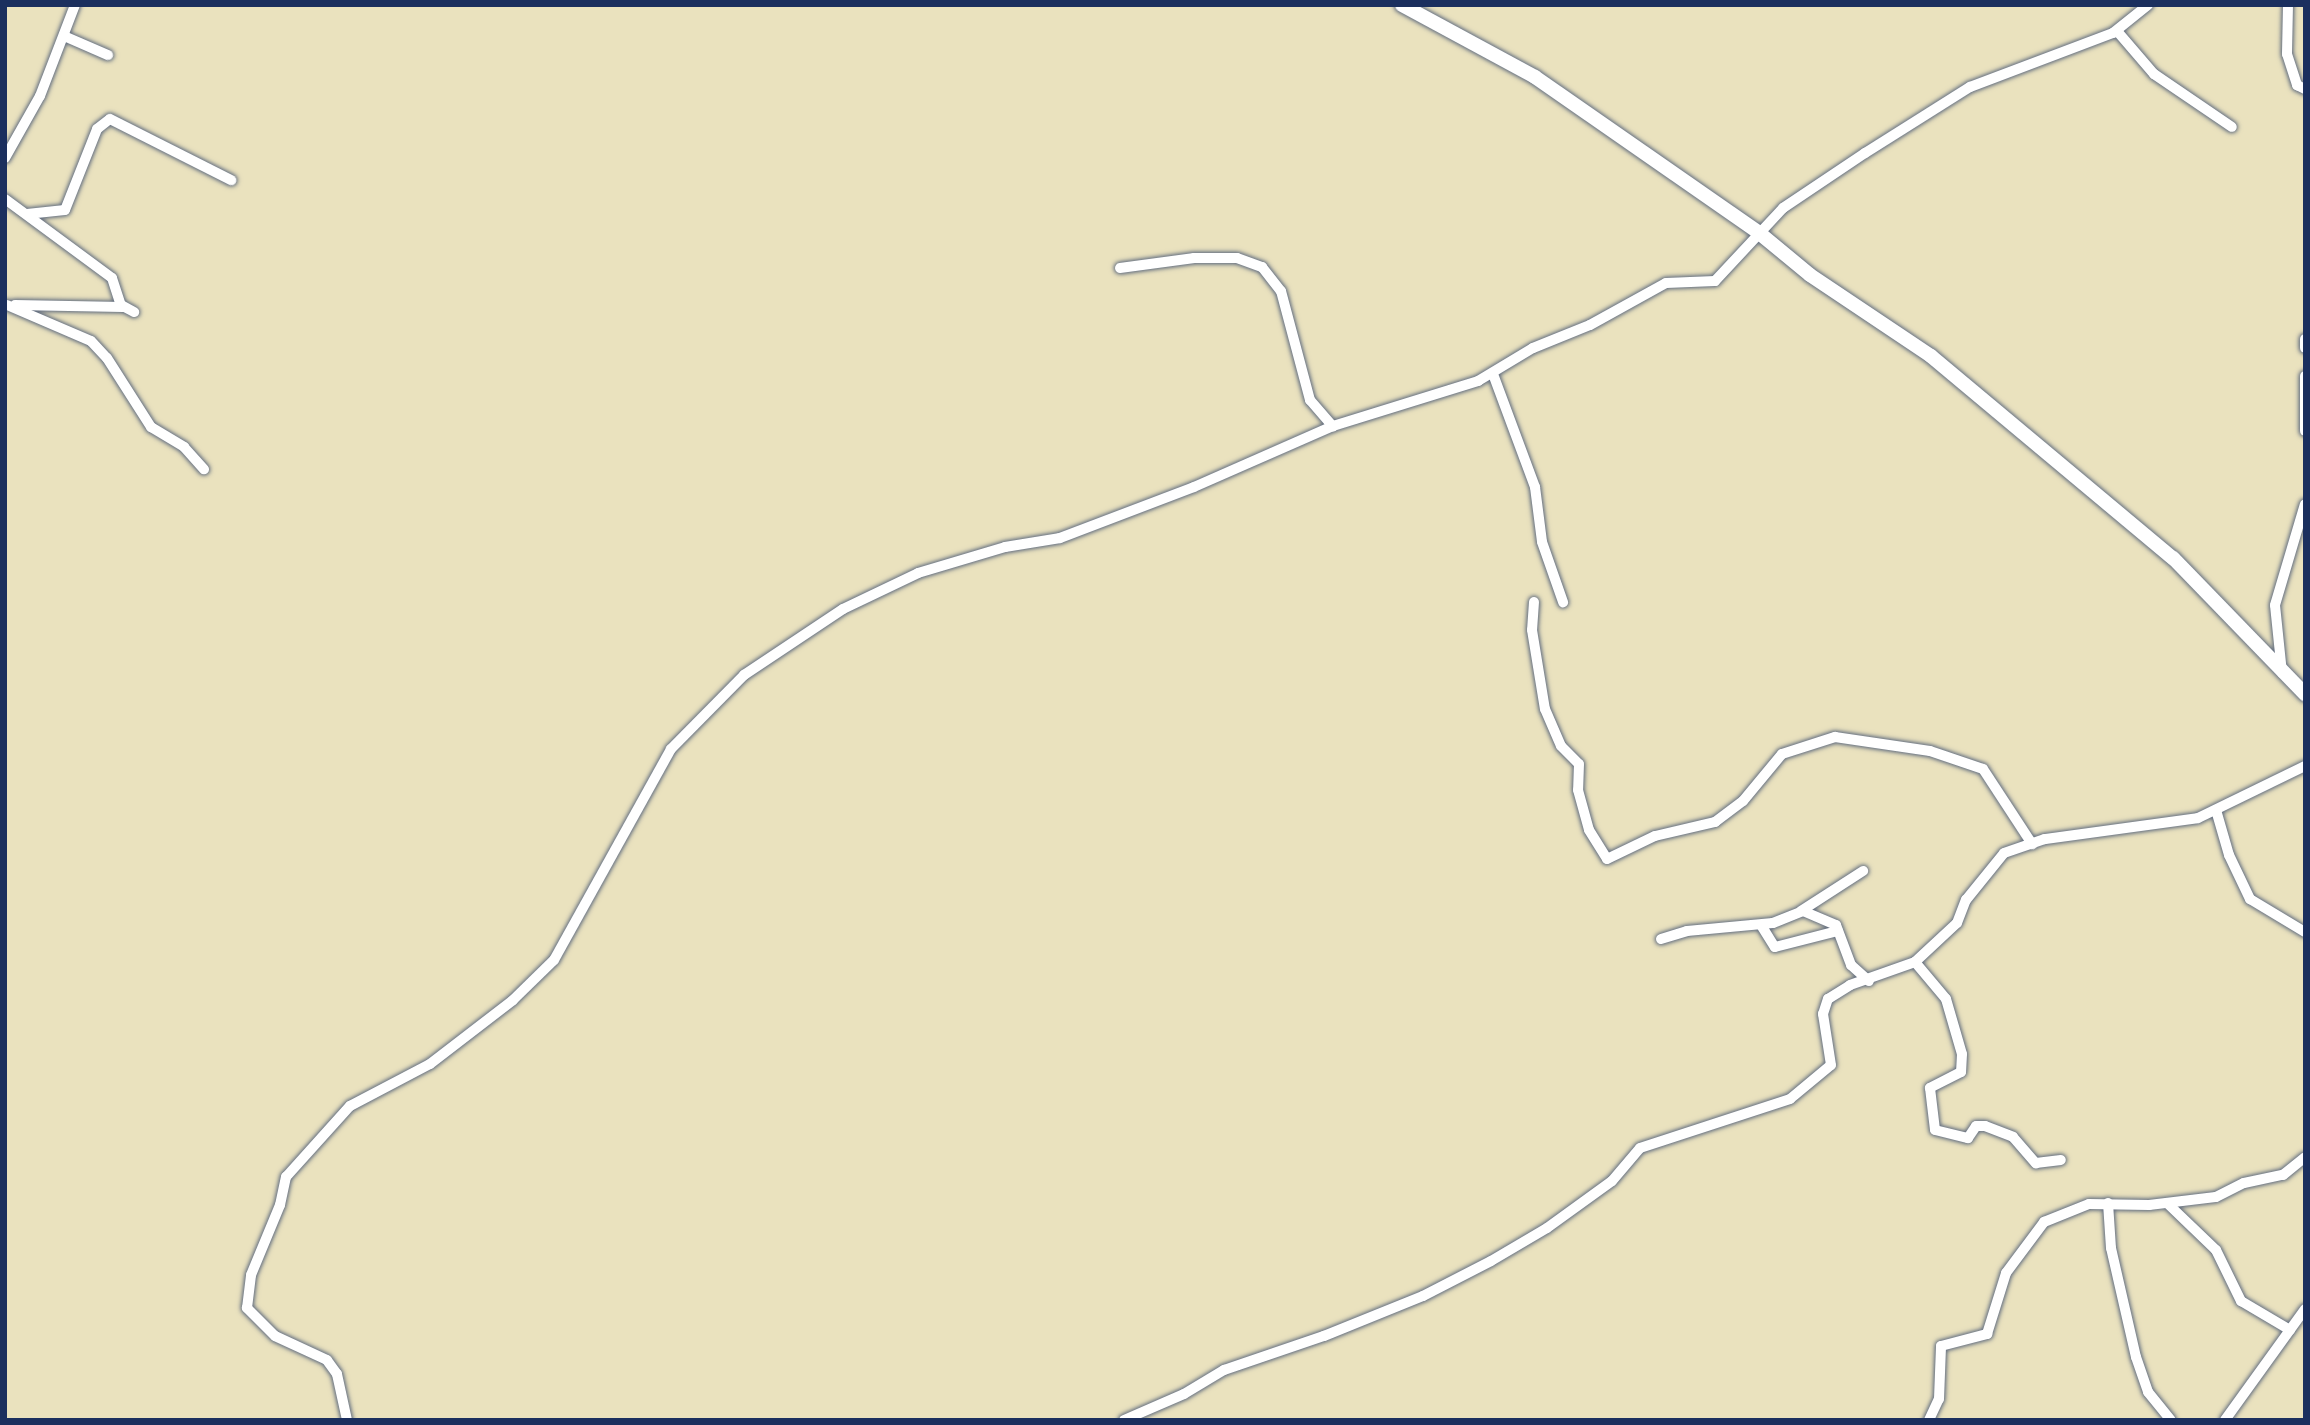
<!DOCTYPE html>
<html>
<head>
<meta charset="utf-8">
<style>
	body { margin:0 }
	#map { position:relative; width:2310px; height:1425px; overflow:hidden; background:#eae2be; font-family:"Gentium Book Plus",serif }
	div>[style] { position:absolute }
	[style*='--x'] { left:calc(var(--x)*1px); top:calc(var(--y)*1px); width:calc(var(--w)*1px); rotate:calc(var(--a)*1deg) }
	.roads { filter:drop-shadow(0 0 2px #636e80) drop-shadow(0 0 2px #636e80) }
	.minor>* { height:10px; margin:-5px; padding:0 5px; transform-origin:5px; border-radius:5px; background:#fff }
	.major>* { height:14px; margin:-7px; padding:0 7px; transform-origin:7px; border-radius:7px; background:#fff }
	span { translate:-50% -50%; white-space:nowrap; text-align:center; line-height:1.15; -webkit-text-stroke:6px #fcf5e5; paint-order:stroke }
	.frame { position:absolute; inset:0; border:7px solid #1b2f5e; pointer-events:none }
</style>
</head>
<body>
<div id="map">
	<div class="roads">
		<div class="minor">
			<i style="--x:2288;--y:5;--w:49;--a:91.2"></i>
			<i style="--x:2287;--y:54;--w:33;--a:72"></i>
			<i style="--x:2297;--y:85;--w:9;--a:27"></i>
			<i style="--x:2117;--y:31;--w:57;--a:49.3"></i>
			<i style="--x:2154;--y:74;--w:94;--a:34.2"></i>
			<i style="--x:64;--y:36;--w:48;--a:23.4"></i>
			<i style="--x:5;--y:158;--w:71;--a:-60.6"></i>
			<i style="--x:40;--y:96;--w:97;--a:-69"></i>
			<i style="--x:5;--y:199;--w:133;--a:36.4"></i>
			<i style="--x:112;--y:278;--w:28;--a:72"></i>
			<i style="--x:121;--y:305;--w:15;--a:28"></i>
			<i style="--x:27;--y:214;--w:38;--a:-6"></i>
			<i style="--x:65;--y:210;--w:87;--a:-68.4"></i>
			<i style="--x:97;--y:129;--w:16;--a:-38"></i>
			<i style="--x:110;--y:119;--w:136;--a:26.8"></i>
			<i style="--x:1120;--y:268;--w:75;--a:-7.7"></i>
			<i style="--x:1194;--y:258;--w:43;--a:0"></i>
			<i style="--x:1237;--y:258;--w:27;--a:20"></i>
			<i style="--x:1262;--y:267;--w:31;--a:52"></i>
			<i style="--x:1281;--y:291;--w:113;--a:75.1"></i>
			<i style="--x:1310;--y:400;--w:35;--a:49"></i>
			<i style="--x:7;--y:305;--w:91;--a:23.2"></i>
			<i style="--x:91;--y:341;--w:23;--a:47"></i>
			<i style="--x:107;--y:358;--w:82;--a:57.5"></i>
			<i style="--x:151;--y:427;--w:39;--a:31"></i>
			<i style="--x:184;--y:447;--w:30;--a:48"></i>
			<i style="--x:15;--y:305;--w:108;--a:1.1"></i>
			<i style="--x:2305;--y:339;--w:9;--a:90"></i>
			<i style="--x:1493;--y:374;--w:121;--a:69.6"></i>
			<i style="--x:1535;--y:487;--w:55;--a:82.7"></i>
			<i style="--x:1542;--y:542;--w:64;--a:70.7"></i>
			<i style="--x:2305;--y:376;--w:55;--a:90"></i>
			<i style="--x:1534;--y:602;--w:28;--a:94"></i>
			<i style="--x:1532;--y:630;--w:80;--a:80.7"></i>
			<i style="--x:1545;--y:709;--w:40;--a:66.6"></i>
			<i style="--x:1561;--y:746;--w:25;--a:45"></i>
			<i style="--x:1579;--y:764;--w:26;--a:92"></i>
			<i style="--x:1578;--y:790;--w:41;--a:74.6"></i>
			<i style="--x:1589;--y:830;--w:34;--a:58"></i>
			<i style="--x:1607;--y:859;--w:53;--a:-25.6"></i>
			<i style="--x:1655;--y:836;--w:62;--a:-13.1"></i>
			<i style="--x:1715;--y:822;--w:35;--a:-37"></i>
			<i style="--x:1743;--y:801;--w:61;--a:-50.3"></i>
			<i style="--x:1782;--y:754;--w:56;--a:-17.8"></i>
			<i style="--x:1835;--y:737;--w:96;--a:8.4"></i>
			<i style="--x:1930;--y:751;--w:56;--a:18.8"></i>
			<i style="--x:1983;--y:769;--w:90;--a:56.8"></i>
			<i style="--x:2282;--y:673;--w:68;--a:-95.9"></i>
			<i style="--x:2275;--y:605;--w:105;--a:-73.5"></i>
			<i style="--x:2216;--y:810;--w:47;--a:73.9"></i>
			<i style="--x:2229;--y:855;--w:49;--a:64.5"></i>
			<i style="--x:2250;--y:899;--w:64;--a:31"></i>
			<i style="--x:1801;--y:911;--w:74;--a:-32.8"></i>
			<i style="--x:1761;--y:925;--w:26;--a:58"></i>
			<i style="--x:1775;--y:947;--w:65;--a:-14.3"></i>
			<i style="--x:1661;--y:939;--w:27;--a:-17"></i>
			<i style="--x:1687;--y:931;--w:86;--a:-5.3"></i>
			<i style="--x:1773;--y:923;--w:32;--a:-22"></i>
			<i style="--x:1803;--y:911;--w:36;--a:23"></i>
			<i style="--x:1836;--y:925;--w:43;--a:69.4"></i>
			<i style="--x:1851;--y:965;--w:24;--a:42"></i>
			<i style="--x:1915;--y:962;--w:48;--a:50"></i>
			<i style="--x:1946;--y:999;--w:57;--a:73.8"></i>
			<i style="--x:1962;--y:1054;--w:18;--a:93"></i>
			<i style="--x:1961;--y:1072;--w:35;--a:153"></i>
			<i style="--x:1930;--y:1088;--w:42;--a:83.2"></i>
			<i style="--x:1935;--y:1130;--w:34;--a:14"></i>
			<i style="--x:1968;--y:1138;--w:14;--a:-56"></i>
			<i style="--x:1976;--y:1126;--w:9;--a:0"></i>
			<i style="--x:1985;--y:1126;--w:30;--a:21"></i>
			<i style="--x:2013;--y:1137;--w:35;--a:49"></i>
			<i style="--x:2036;--y:1163;--w:25;--a:-7"></i>
			<i style="--x:2108;--y:1203;--w:45;--a:86.2"></i>
			<i style="--x:2111;--y:1248;--w:112;--a:77.1"></i>
			<i style="--x:2136;--y:1357;--w:37;--a:71"></i>
			<i style="--x:2148;--y:1392;--w:36;--a:51"></i>
			<i style="--x:2167;--y:1203;--w:68;--a:43.8"></i>
			<i style="--x:2216;--y:1250;--w:57;--a:63.9"></i>
			<i style="--x:2241;--y:1301;--w:57;--a:30.6"></i>
			<i style="--x:347;--y:1420;--w:47;--a:-102.3"></i>
			<i style="--x:337;--y:1374;--w:17;--a:-126"></i>
			<i style="--x:327;--y:1360;--w:57;--a:-155.2"></i>
			<i style="--x:275;--y:1336;--w:40;--a:-135"></i>
			<i style="--x:247;--y:1308;--w:33;--a:-83"></i>
			<i style="--x:251;--y:1275;--w:76;--a:-67.5"></i>
			<i style="--x:280;--y:1205;--w:29;--a:-78"></i>
			<i style="--x:286;--y:1177;--w:96;--a:-48"></i>
			<i style="--x:350;--y:1106;--w:90;--a:-27.7"></i>
			<i style="--x:430;--y:1064;--w:105;--a:-37.6"></i>
			<i style="--x:513;--y:1000;--w:57;--a:-44.3"></i>
			<i style="--x:554;--y:960;--w:241;--a:-61"></i>
			<i style="--x:671;--y:749;--w:104;--a:-45.4"></i>
			<i style="--x:744;--y:675;--w:119;--a:-33.7"></i>
			<i style="--x:843;--y:609;--w:83;--a:-25.6"></i>
			<i style="--x:918;--y:573;--w:91;--a:-16.6"></i>
			<i style="--x:1005;--y:547;--w:56;--a:-9.3"></i>
			<i style="--x:1060;--y:538;--w:143;--a:-20.8"></i>
			<i style="--x:1194;--y:487;--w:152;--a:-23.7"></i>
			<i style="--x:1333;--y:426;--w:152;--a:-17.2"></i>
			<i style="--x:1478;--y:381;--w:64;--a:-31"></i>
			<i style="--x:1533;--y:348;--w:61;--a:-22"></i>
			<i style="--x:1590;--y:325;--w:87;--a:-28.9"></i>
			<i style="--x:1666;--y:283;--w:49;--a:-2.3"></i>
			<i style="--x:1715;--y:281;--w:100;--a:-47"></i>
			<i style="--x:1783;--y:208;--w:99;--a:-33.9"></i>
			<i style="--x:1865;--y:153;--w:124;--a:-32.2"></i>
			<i style="--x:1970;--y:87;--w:153;--a:-20.7"></i>
			<i style="--x:2113;--y:33;--w:45;--a:-38.7"></i>
			<i style="--x:1124;--y:1420;--w:65;--a:-23.4"></i>
			<i style="--x:1184;--y:1394;--w:47;--a:-31"></i>
			<i style="--x:1224;--y:1370;--w:106;--a:-18.8"></i>
			<i style="--x:1324;--y:1336;--w:107;--a:-22"></i>
			<i style="--x:1423;--y:1296;--w:76;--a:-27.2"></i>
			<i style="--x:1491;--y:1261;--w:65;--a:-30.5"></i>
			<i style="--x:1547;--y:1228;--w:80;--a:-35.9"></i>
			<i style="--x:1612;--y:1181;--w:43;--a:-49.7"></i>
			<i style="--x:1640;--y:1148;--w:158;--a:-18.1"></i>
			<i style="--x:1790;--y:1099;--w:53;--a:-39.7"></i>
			<i style="--x:1831;--y:1065;--w:52;--a:-98.9"></i>
			<i style="--x:1823;--y:1014;--w:16;--a:-72"></i>
			<i style="--x:1828;--y:999;--w:26;--a:-32"></i>
			<i style="--x:1850;--y:985;--w:69;--a:-19.5"></i>
			<i style="--x:1915;--y:962;--w:57;--a:-42.9"></i>
			<i style="--x:1957;--y:923;--w:25;--a:-69"></i>
			<i style="--x:1966;--y:900;--w:60;--a:-51"></i>
			<i style="--x:2004;--y:853;--w:43;--a:-18.9"></i>
			<i style="--x:2045;--y:839;--w:154;--a:-7.8"></i>
			<i style="--x:2198;--y:818;--w:119;--a:-25.9"></i>
			<i style="--x:1929;--y:1420;--w:23;--a:-65"></i>
			<i style="--x:1939;--y:1399;--w:53;--a:-87.8"></i>
			<i style="--x:1941;--y:1346;--w:48;--a:-14.6"></i>
			<i style="--x:1987;--y:1334;--w:64;--a:-72.7"></i>
			<i style="--x:2006;--y:1273;--w:64;--a:-53.3"></i>
			<i style="--x:2044;--y:1222;--w:48;--a:-21.8"></i>
			<i style="--x:2089;--y:1204;--w:60;--a:1"></i>
			<i style="--x:2149;--y:1205;--w:67;--a:-6.8"></i>
			<i style="--x:2216;--y:1197;--w:31;--a:-27"></i>
			<i style="--x:2244;--y:1183;--w:40;--a:-12"></i>
			<i style="--x:2283;--y:1175;--w:28;--a:-39"></i>
			<i style="--x:2225;--y:1420;--w:137;--a:-54.2"></i>
		</div>
		<div class="major">
			<i style="--x:1402;--y:5;--w:151;--a:28.4"></i>
			<i style="--x:1535;--y:77;--w:272;--a:34.8"></i>
			<i style="--x:1758;--y:232;--w:67;--a:39.6"></i>
			<i style="--x:1810;--y:275;--w:146;--a:33.8"></i>
			<i style="--x:1931;--y:356;--w:315;--a:39.9"></i>
			<i style="--x:2173;--y:558;--w:190;--a:45.9"></i>
		</div>
	</div>
	<div class="frame"></div>
</div>
</body>
</html>
